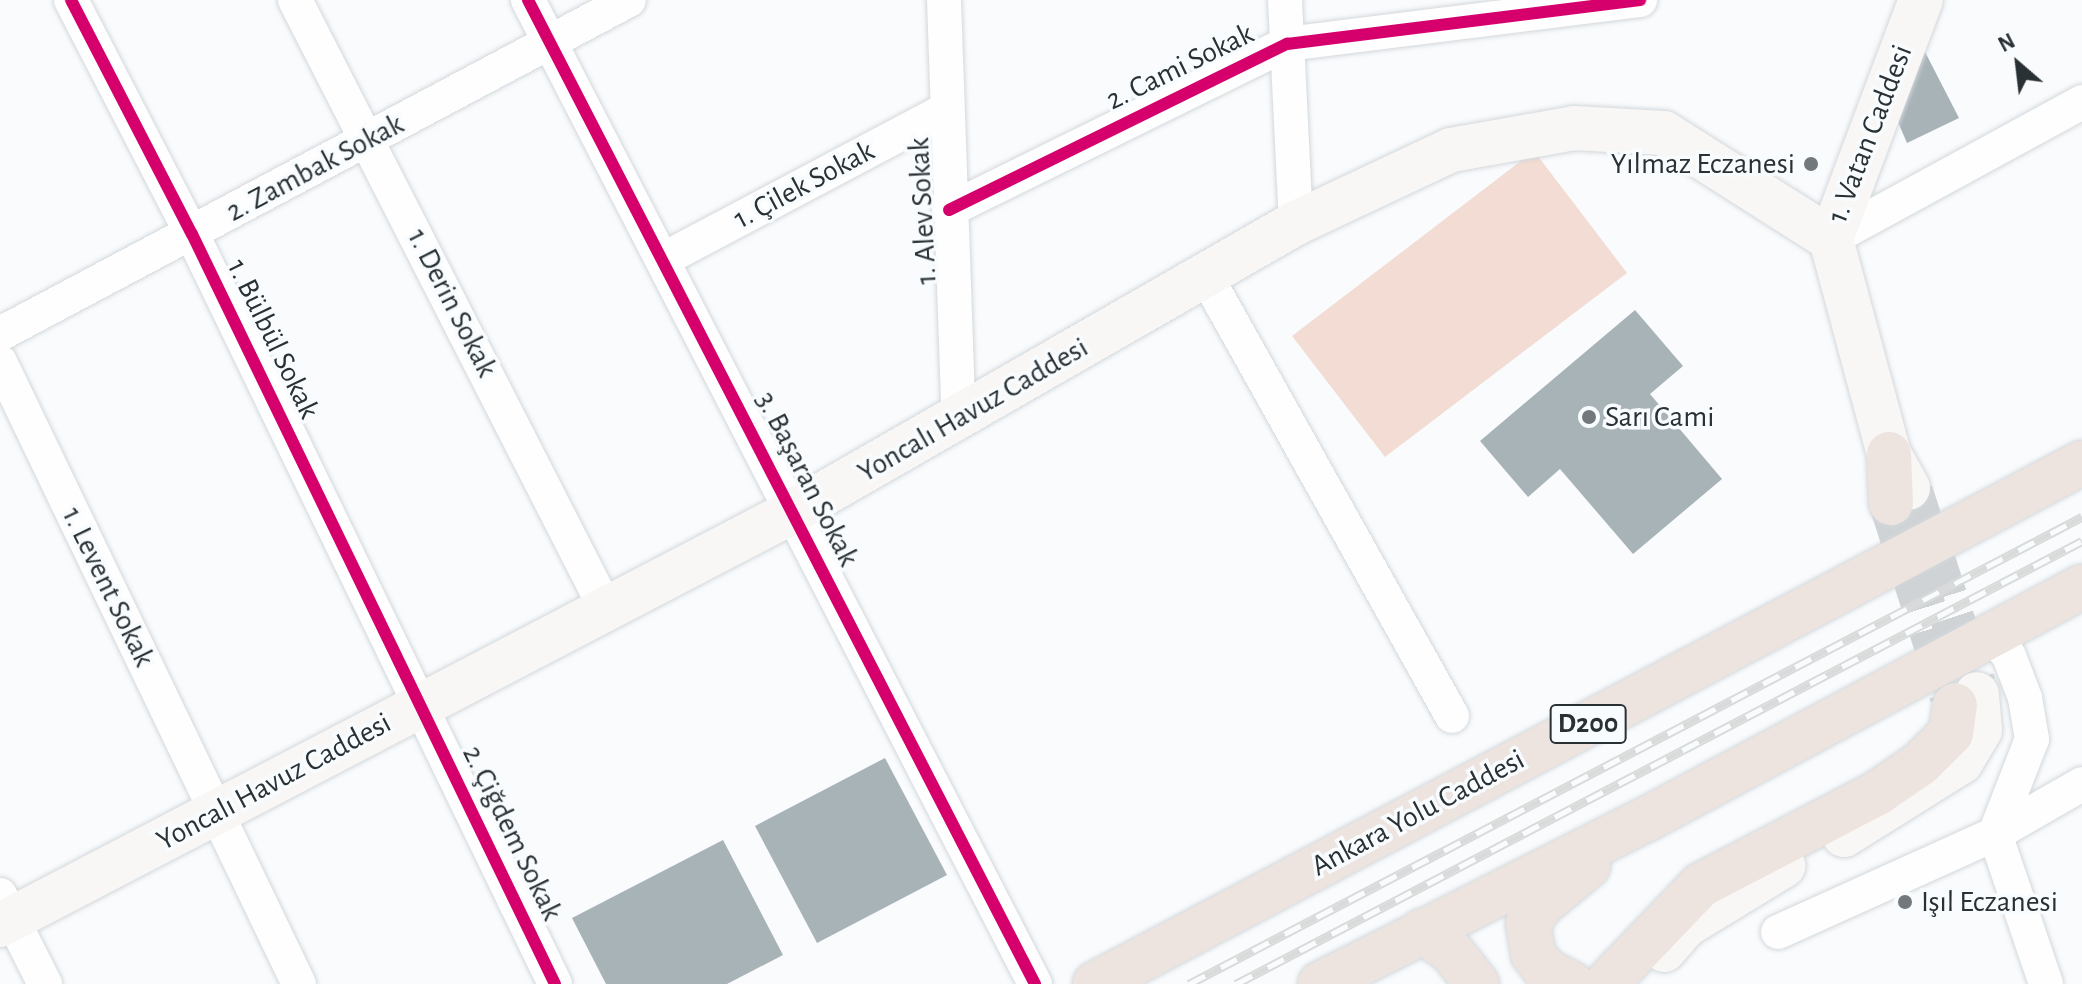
<!DOCTYPE html>
<html>
<head>
<meta charset="utf-8">
<style>
	body { margin:0 }
	#map { position:relative; width:2082px; height:984px; overflow:hidden; background:#f9fbfd; font-family:"Alegreya Sans",sans-serif }
	div>[style] { position:absolute }
	[style*='--x'] { left:calc(var(--x)*1px); top:calc(var(--y)*1px); width:calc(var(--w)*1px); rotate:calc(var(--a)*1deg) }
	.green>* { inset:0; background:#f2dcd3 }
	.building>* { inset:0; background:#a8b3b8 }
	.secondary-tunnel>* { height:44px; margin-top:-22px; transform-origin:0; background:repeating-linear-gradient(90deg,#cfd3d5 0 44px,transparent 0 66px) }
	.highway-tunnel>* { height:44px; margin-top:-22px; transform-origin:0; background:repeating-linear-gradient(90deg,#cfd3d5 0 44px,transparent 0 66px) }
	.roads { filter:drop-shadow(0 0 2px #d3d8db) drop-shadow(0 0 2px #d3d8db) }
	.street>* { height:34px; margin:-17px; padding:0 17px; transform-origin:17px; border-radius:17px; background:#fefeff }
	.secondary>* { height:44px; margin:-22px; padding:0 22px; transform-origin:22px; border-radius:22px; background:#f9f7f5 }
	.highway>* { height:44px; margin:-22px; padding:0 22px; transform-origin:22px; border-radius:22px; background:#ede4e0 }
	.rail>* { height:9px; margin-top:-4.5px; transform-origin:0; background:repeating-linear-gradient(90deg,#f8fcfe 0 18px,#d9dada 0 36px); box-sizing:border-box; border-block:2px solid #d9dada }
	.cycleway>* { height:12px; margin:-6px; padding:0 6px; transform-origin:6px; border-radius:6px; background:#d6006c }
	.dots>* { width:22px; height:22px; translate:-50% -50%; box-sizing:border-box; border:4px solid #f8fcfe; border-radius:50% }
	span { translate:-50% -50%; white-space:nowrap; text-align:center; line-height:1.15; -webkit-text-stroke:7px #f8fcfe; paint-order:stroke }
	.shield-label span { padding:2px 6px; background:#f8fcfe; border:2px solid; border-radius:6px; -webkit-text-stroke-width:0 }
	.shield-label { font-size:28px; color:#293135; font-weight:700 }
	.street-label { font-size:30px; color:#293135 }
	.poi-label { font-size:30px; color:#293135 }
	.right { translate:-100% -50%; text-align:right }
	.left { translate:0 -50%; text-align:left }
	.north { position:absolute; left:1978px; top:24px; width:80px; height:80px; -webkit-text-stroke:6px #f8fcfe; paint-order:stroke; rotate:332deg; font-size:22px; font-weight:700; line-height:32px; text-align:center; color:#293135 }
	.north::after { content:''; display:block; margin:auto; width:28px; height:36px; background:#293135; clip-path:polygon(50% 0,100% 100%,50% 72%,0 100%) }
</style>
</head>
<body>
<div id="map">
	<div class="green">
		<i style="clip-path:polygon(1534px 151px,1627px 273px,1385px 457px,1292px 336px)"></i>
	</div>
	<div class="building">
		<i style="clip-path:polygon(1924px 50px,1959px 118px,1907px 143px,1888px 99px)"></i>
		<i style="clip-path:polygon(1635px 310px,1683px 366px,1650px 394px,1722px 479px,1633px 554px,1560px 469px,1528px 497px,1480px 441px)"></i>
		<i style="clip-path:polygon(885px 758px,947px 875px,817px 943px,755px 826px)"></i>
		<i style="clip-path:polygon(723px 840px,783px 955px,727px 984px,606px 984px,572px 918px)"></i>
	</div>
	<div class="secondary-tunnel">
		<i style="--x:1911;--y:492;--w:203;--a:71.9"></i>
	</div>
	<div class="highway-tunnel">
		<i style="--x:1891;--y:503;--w:202;--a:72.5"></i>
	</div>
	<div class="roads">
		<div class="street">
			<i style="--x:71;--y:0;--w:263;--a:62.7"></i>
			<i style="--x:192;--y:234;--w:833;--a:64.17"></i>
			<i style="--x:295;--y:0;--w:684;--a:62.95"></i>
			<i style="--x:528;--y:0;--w:1107;--a:62.74"></i>
			<i style="--x:944;--y:0;--w:420;--a:88"></i>
			<i style="--x:1285;--y:0;--w:223;--a:87.2"></i>
			<i style="--x:949;--y:210;--w:377;--a:-26.2"></i>
			<i style="--x:1287;--y:44;--w:356;--a:-7.1"></i>
			<i style="--x:1831;--y:239;--w:286;--a:-28.6"></i>
			<i style="--x:664;--y:259;--w:318;--a:-27.9"></i>
			<i style="--x:1206;--y:276;--w:504;--a:60.79"></i>
			<i style="--x:0;--y:334;--w:712;--a:-27.97"></i>
			<i style="--x:0;--y:362;--w:690;--a:64.33"></i>
			<i style="--x:1992;--y:635;--w:27;--a:51"></i>
			<i style="--x:2009;--y:656;--w:45;--a:69.1"></i>
			<i style="--x:2025;--y:698;--w:42;--a:80.3"></i>
			<i style="--x:2032;--y:739;--w:102;--a:111.3"></i>
			<i style="--x:1995;--y:834;--w:158;--a:71.2"></i>
			<i style="--x:0;--y:895;--w:100;--a:63.2"></i>
			<i style="--x:1778;--y:932;--w:238;--a:-24.3"></i>
			<i style="--x:1995;--y:834;--w:100;--a:-29.9"></i>
		</div>
		<div class="secondary">
			<i style="--x:1908;--y:488;--w:39;--a:-119"></i>
			<i style="--x:1889;--y:454;--w:223;--a:-105.1"></i>
			<i style="--x:1831;--y:239;--w:255;--a:-69.4"></i>
			<i style="--x:1844;--y:835;--w:138;--a:-32"></i>
			<i style="--x:1961;--y:762;--w:37;--a:-59"></i>
			<i style="--x:1980;--y:730;--w:36;--a:-95"></i>
			<i style="--x:0;--y:925;--w:895;--a:-27.54"></i>
			<i style="--x:794;--y:511;--w:579;--a:-29.84"></i>
			<i style="--x:1296;--y:223;--w:171;--a:-25.2"></i>
			<i style="--x:1451;--y:150;--w:125;--a:-10.1"></i>
			<i style="--x:1574;--y:128;--w:90;--a:3.2"></i>
			<i style="--x:1664;--y:133;--w:198;--a:32.4"></i>
			<i style="--x:1664;--y:950;--w:33;--a:-49"></i>
			<i style="--x:1686;--y:925;--w:114;--a:-31.3"></i>
		</div>
		<div class="highway">
			<i style="--x:1889;--y:454;--w:49;--a:87.7"></i>
			<i style="--x:1422;--y:931;--w:35;--a:35"></i>
			<i style="--x:1451;--y:951;--w:42;--a:51.8"></i>
			<i style="--x:1095;--y:984;--w:1116;--a:-27.83"></i>
			<i style="--x:1320;--y:984;--w:366;--a:-26.8"></i>
			<i style="--x:1647;--y:819;--w:493;--a:-28.1"></i>
			<i style="--x:1572;--y:984;--w:29;--a:-153"></i>
			<i style="--x:1546;--y:971;--w:21;--a:-127"></i>
			<i style="--x:1533;--y:954;--w:31;--a:-99"></i>
			<i style="--x:1528;--y:923;--w:24;--a:-54"></i>
			<i style="--x:1542;--y:904;--w:60;--a:-39.6"></i>
			<i style="--x:1606;--y:984;--w:137;--a:-46.2"></i>
			<i style="--x:1701;--y:885;--w:197;--a:-27.5"></i>
			<i style="--x:1876;--y:794;--w:53;--a:-34.3"></i>
			<i style="--x:1920;--y:764;--w:44;--a:-45"></i>
			<i style="--x:1951;--y:733;--w:28;--a:-82"></i>
		</div>
	</div>
	<div class="rail">
		<i style="--x:1189;--y:984;--w:1008;--a:-27.61"></i>
		<i style="--x:1236;--y:984;--w:955;--a:-27.64"></i>
	</div>
	<div class="cycleway">
		<i style="--x:71;--y:0;--w:263;--a:62.7"></i>
		<i style="--x:192;--y:234;--w:833;--a:64.17"></i>
		<i style="--x:528;--y:0;--w:1107;--a:62.74"></i>
		<i style="--x:949;--y:210;--w:377;--a:-26.2"></i>
		<i style="--x:1287;--y:44;--w:356;--a:-7.1"></i>
	</div>
	<div class="dots">
		<i style="left:1811px;top:164px;background:#72787b"></i>
		<i style="left:1589px;top:417px;background:#72787b"></i>
		<i style="left:1905px;top:902px;background:#72787b"></i>
	</div>
	<div class="shield-label">
		<span style="left:1588px;top:724px">D200</span>
	</div>
	<div class="street-label">
		<span style="left:1180px;top:67px;rotate:-26deg">2. Cami Sokak</span>
		<span style="left:1870px;top:134px;rotate:-69deg">1. Vatan Caddesi</span>
		<span style="left:315px;top:168px;rotate:-28deg">2. Zambak Sokak</span>
		<span style="left:804px;top:185px;rotate:-28deg">1. Çilek Sokak</span>
		<span style="left:923px;top:211px;rotate:-93deg">1. Alev Sokak</span>
		<span style="left:452px;top:303px;rotate:63deg">1. Derin Sokak</span>
		<span style="left:273px;top:339px;rotate:64deg">1. Bülbül Sokak</span>
		<span style="left:973px;top:410px;rotate:-30deg">Yoncalı Havuz Caddesi</span>
		<span style="left:807px;top:479px;rotate:63deg">3. Başaran Sokak</span>
		<span style="left:108px;top:587px;rotate:64deg">1. Levent Sokak</span>
		<span style="left:274px;top:782px;rotate:-28deg">Yoncalı Havuz Caddesi</span>
		<span style="left:1418px;top:813px;rotate:-28deg">Ankara Yolu Caddesi</span>
		<span style="left:512px;top:833px;rotate:64deg">2. Çiğdem Sokak</span>
	</div>
	<div class="poi-label">
		<span class="right" style="left:1795px;top:164px">Yılmaz Eczanesi</span>
		<span class="left" style="left:1605px;top:417px">Sarı Cami</span>
		<span class="left" style="left:1921px;top:902px">Işıl Eczanesi</span>
	</div>
	<div class="north">N</div>
</div>
</body>
</html>
